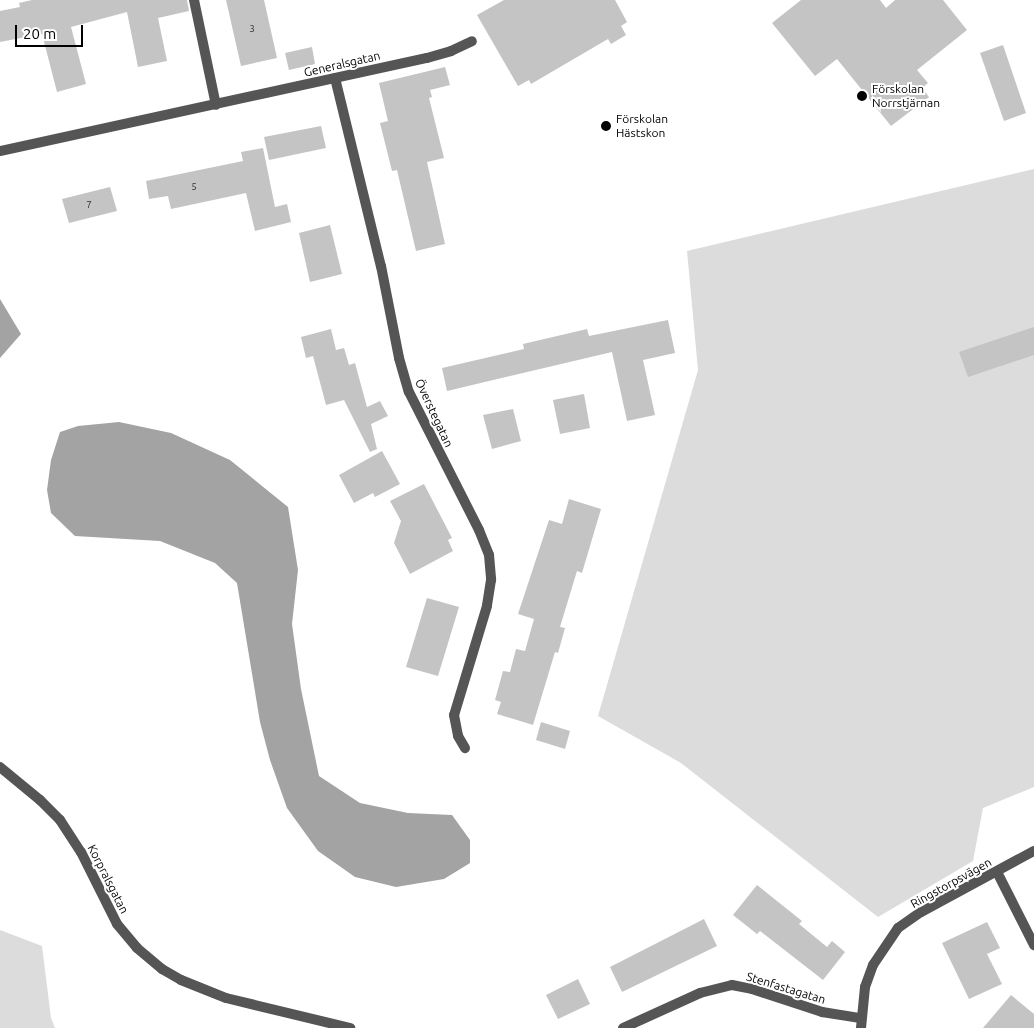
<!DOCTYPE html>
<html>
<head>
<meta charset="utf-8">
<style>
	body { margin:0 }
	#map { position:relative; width:1034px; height:1028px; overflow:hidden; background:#fff; font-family:Ubuntu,sans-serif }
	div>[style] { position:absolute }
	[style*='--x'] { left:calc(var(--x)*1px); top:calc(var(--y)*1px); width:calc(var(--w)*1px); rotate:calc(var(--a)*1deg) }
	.green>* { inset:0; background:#dcdcdc }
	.water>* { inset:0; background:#a3a3a3 }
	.building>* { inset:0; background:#c4c4c4 }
	.minor>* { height:10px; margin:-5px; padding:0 5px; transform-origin:5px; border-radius:5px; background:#555 }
	.dots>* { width:14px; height:14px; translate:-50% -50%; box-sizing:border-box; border:2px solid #fff; border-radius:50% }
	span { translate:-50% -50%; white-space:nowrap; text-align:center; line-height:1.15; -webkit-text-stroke:4px #fff; paint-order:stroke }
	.number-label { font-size:10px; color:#313131 }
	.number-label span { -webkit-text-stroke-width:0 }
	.street-label { font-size:12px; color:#000 }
	.poi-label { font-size:12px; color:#000 }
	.left { translate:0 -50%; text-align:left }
	.scale { position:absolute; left:15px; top:25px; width:68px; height:22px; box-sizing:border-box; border:2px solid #000; border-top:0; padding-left:6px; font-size:15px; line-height:18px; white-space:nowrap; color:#000; -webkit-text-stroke:4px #fff; paint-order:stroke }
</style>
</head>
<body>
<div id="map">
	<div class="green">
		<i style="clip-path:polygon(1034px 169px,1034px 787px,983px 808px,973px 861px,878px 917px,681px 763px,598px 716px,698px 370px,687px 251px)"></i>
		<i style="clip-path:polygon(0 930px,42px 946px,51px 1018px,55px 1028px,0 1028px)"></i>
	</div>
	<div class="water">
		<i style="clip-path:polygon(0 299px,21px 334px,0 358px)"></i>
		<i style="clip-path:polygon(119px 422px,171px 433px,230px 460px,288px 507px,298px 570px,292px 624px,301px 689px,319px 776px,360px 803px,408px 813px,452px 815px,470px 840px,470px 863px,444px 879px,396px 887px,355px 877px,318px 851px,287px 808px,270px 760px,260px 722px,237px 583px,215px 563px,160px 541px,75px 536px,51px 513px,47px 490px,51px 460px,60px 432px,78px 426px)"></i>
	</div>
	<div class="building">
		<i style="clip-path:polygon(32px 0,187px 0,189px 11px,158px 18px,167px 61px,138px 67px,127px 12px,71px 27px,86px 84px,57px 92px,42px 34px,0 42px,0 11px,20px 7px,19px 3px)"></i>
		<i style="clip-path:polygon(226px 0,264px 0,277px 58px,241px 66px)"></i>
		<i style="clip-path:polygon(504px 0,615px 0,627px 22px,621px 26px,626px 35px,611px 44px,608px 39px,531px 84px,529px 80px,518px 86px,477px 15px)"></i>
		<i style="clip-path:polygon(801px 0,880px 0,886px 8px,895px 0,943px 0,967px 30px,917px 70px,928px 83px,922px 88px,929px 97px,891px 126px,837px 59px,815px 76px,772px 23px)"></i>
		<i style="clip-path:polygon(1003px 45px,1026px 113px,1004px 121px,980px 53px)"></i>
		<i style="clip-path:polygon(312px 47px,315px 64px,289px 70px,285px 53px)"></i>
		<i style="clip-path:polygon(445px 67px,450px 85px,430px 90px,432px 97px,429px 98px,444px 158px,427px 162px,445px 244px,416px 251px,397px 170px,392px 171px,380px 123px,388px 121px,379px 83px)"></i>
		<i style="clip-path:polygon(321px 126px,326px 148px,269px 160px,264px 137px)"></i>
		<i style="clip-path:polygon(263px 148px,275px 207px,287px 204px,291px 222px,255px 231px,246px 193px,171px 209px,168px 196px,149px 199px,146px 181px,243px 161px,241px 152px)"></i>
		<i style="clip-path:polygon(110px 187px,117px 211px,69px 223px,62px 199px)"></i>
		<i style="clip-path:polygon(330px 225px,342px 274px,310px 282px,299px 233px)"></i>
		<i style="clip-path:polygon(668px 320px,675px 353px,643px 360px,655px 415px,627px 421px,612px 352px,447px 391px,442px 368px,524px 349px,523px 344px,587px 329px,589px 336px)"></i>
		<i style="clip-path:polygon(1034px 327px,1034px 355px,968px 377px,959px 352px)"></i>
		<i style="clip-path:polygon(331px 329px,336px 350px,344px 348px,349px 365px,355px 363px,367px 407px,380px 401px,388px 416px,371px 424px,377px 449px,370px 452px,344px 400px,326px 405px,313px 356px,306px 358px,301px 337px)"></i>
		<i style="clip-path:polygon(584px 394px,590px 428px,560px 434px,553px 400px)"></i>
		<i style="clip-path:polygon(513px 409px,521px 441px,492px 449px,483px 415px)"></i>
		<i style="clip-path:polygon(382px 451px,400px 484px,375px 497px,373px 493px,354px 503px,339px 475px)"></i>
		<i style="clip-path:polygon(424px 484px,452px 538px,448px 540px,453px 551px,410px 574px,394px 543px,401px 521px,390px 501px)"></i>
		<i style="clip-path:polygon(569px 499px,601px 509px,582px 573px,577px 571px,560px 627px,565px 628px,558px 653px,555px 652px,533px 725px,497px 714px,501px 702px,495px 700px,503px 671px,510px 672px,516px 649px,525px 651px,534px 619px,518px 614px,549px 520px,562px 524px)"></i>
		<i style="clip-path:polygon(427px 598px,459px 607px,438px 676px,406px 667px)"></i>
		<i style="clip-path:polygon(541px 722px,570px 731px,565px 749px,536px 740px)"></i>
		<i style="clip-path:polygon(757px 885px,802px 921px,799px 924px,827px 947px,832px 941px,845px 952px,823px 980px,760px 931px,757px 934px,733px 915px)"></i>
		<i style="clip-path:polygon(704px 919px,717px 946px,622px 992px,610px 967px)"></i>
		<i style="clip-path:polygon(987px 922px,1000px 948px,987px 954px,1002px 984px,969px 999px,942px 943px)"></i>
		<i style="clip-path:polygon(578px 979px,590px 1004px,558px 1019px,546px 995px)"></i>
		<i style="clip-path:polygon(1011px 995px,1034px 1014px,1034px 1028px,983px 1028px)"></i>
	</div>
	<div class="minor">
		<i style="--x:194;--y:0;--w:107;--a:78.2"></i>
		<i style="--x:335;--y:78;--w:194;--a:76.3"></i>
		<i style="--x:381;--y:266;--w:94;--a:78.9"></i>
		<i style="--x:399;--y:358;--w:35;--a:74"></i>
		<i style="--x:409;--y:392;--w:155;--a:63.1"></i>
		<i style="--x:479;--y:530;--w:27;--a:68"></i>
		<i style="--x:489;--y:555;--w:25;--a:85"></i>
		<i style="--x:491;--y:580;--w:26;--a:99"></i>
		<i style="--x:487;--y:606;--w:114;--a:106.8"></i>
		<i style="--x:454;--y:715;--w:21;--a:79"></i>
		<i style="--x:458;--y:736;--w:14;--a:60"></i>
		<i style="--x:0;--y:151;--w:437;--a:-12.3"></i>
		<i style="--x:427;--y:58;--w:25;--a:-16"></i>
		<i style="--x:451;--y:51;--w:23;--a:-25"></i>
		<i style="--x:0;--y:767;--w:52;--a:39.5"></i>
		<i style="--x:40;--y:800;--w:28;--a:45"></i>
		<i style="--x:60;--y:820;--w:38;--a:57"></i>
		<i style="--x:81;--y:852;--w:80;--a:63.4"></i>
		<i style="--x:117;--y:924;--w:31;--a:50"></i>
		<i style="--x:137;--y:948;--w:33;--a:40"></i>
		<i style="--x:162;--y:969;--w:22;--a:30"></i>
		<i style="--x:181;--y:980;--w:48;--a:21.8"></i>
		<i style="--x:226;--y:998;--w:128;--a:13.6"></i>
		<i style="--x:997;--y:872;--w:82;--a:63.1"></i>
		<i style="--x:623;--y:1028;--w:85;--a:-24.4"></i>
		<i style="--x:700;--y:993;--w:33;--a:-14"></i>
		<i style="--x:732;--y:985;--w:20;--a:11"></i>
		<i style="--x:752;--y:989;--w:74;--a:18.2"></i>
		<i style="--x:822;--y:1012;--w:39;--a:9"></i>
		<i style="--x:861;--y:1028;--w:41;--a:-84.4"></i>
		<i style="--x:865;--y:987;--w:23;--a:-70"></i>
		<i style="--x:873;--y:965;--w:45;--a:-56"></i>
		<i style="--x:898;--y:928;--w:28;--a:-35"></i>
		<i style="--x:921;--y:912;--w:128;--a:-28.4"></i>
	</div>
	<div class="dots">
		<i style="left:862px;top:96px;background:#000"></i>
		<i style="left:606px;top:126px;background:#000"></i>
	</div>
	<div class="number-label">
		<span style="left:252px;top:29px">3</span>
		<span style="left:194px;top:187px">5</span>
		<span style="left:89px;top:205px">7</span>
	</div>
	<div class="street-label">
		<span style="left:342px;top:64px;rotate:-13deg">Generalsgatan</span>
		<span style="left:434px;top:413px;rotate:65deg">Överstegatan</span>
		<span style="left:108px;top:879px;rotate:63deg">Korpralsgatan</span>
		<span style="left:951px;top:883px;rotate:-29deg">Ringstorpsvägen</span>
		<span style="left:786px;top:988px;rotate:17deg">Stenfastagatan</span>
	</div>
	<div class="poi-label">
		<span class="left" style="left:872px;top:96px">Förskolan<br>Norrstjärnan</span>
		<span class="left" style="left:616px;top:126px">Förskolan<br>Hästskon</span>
	</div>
	<div class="scale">20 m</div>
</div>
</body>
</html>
